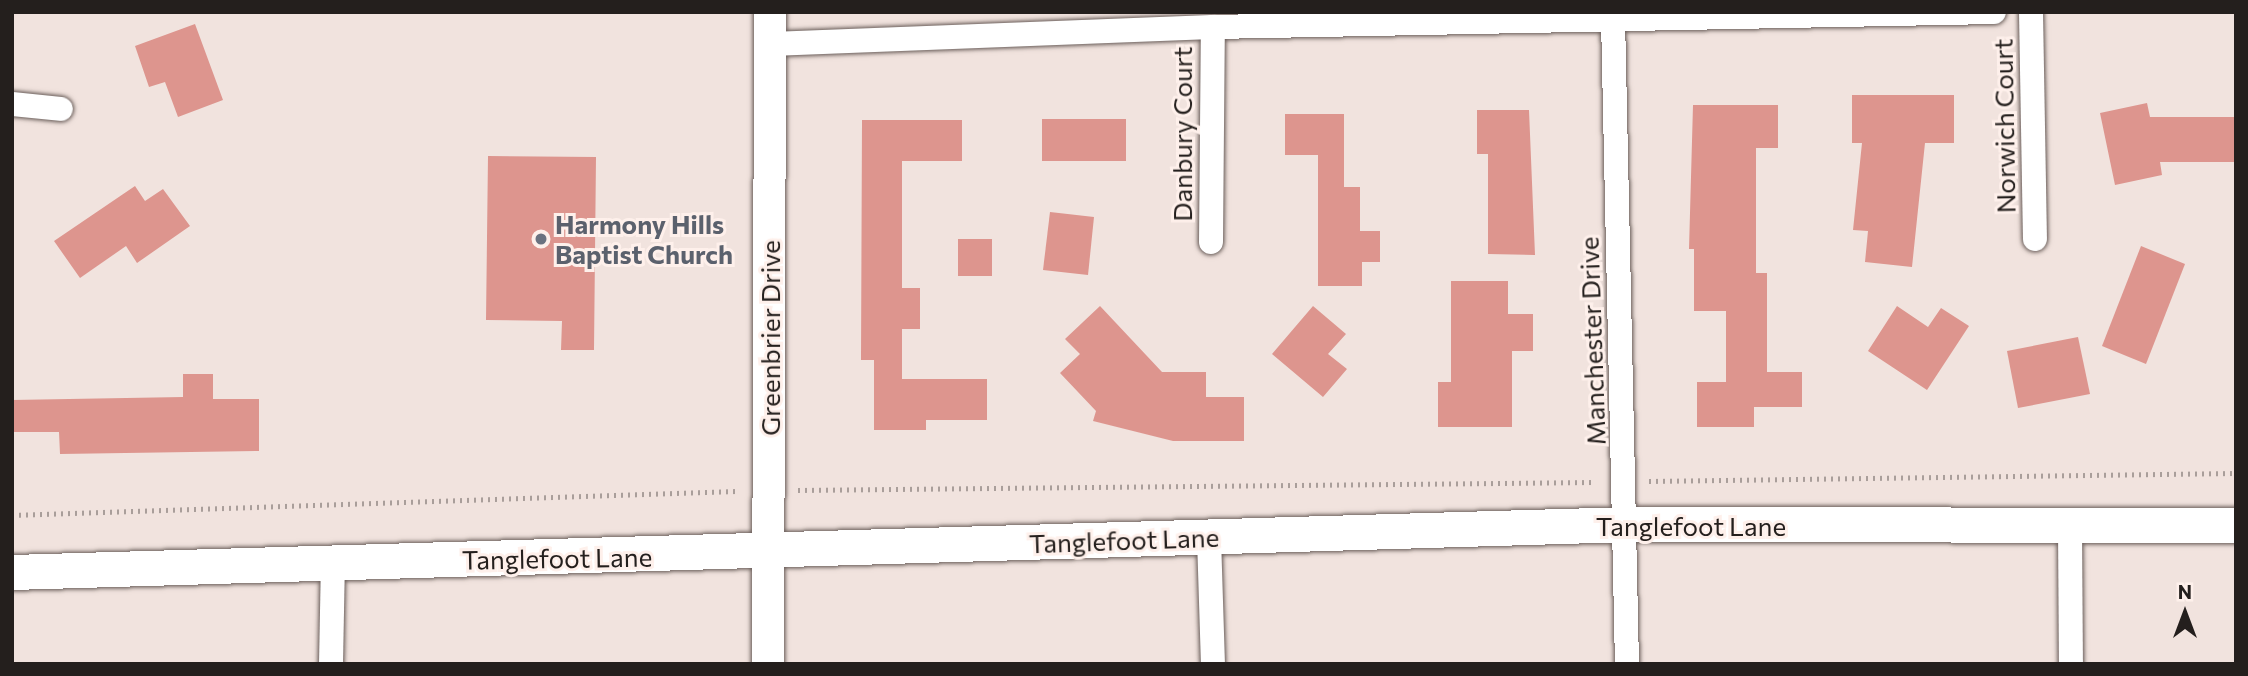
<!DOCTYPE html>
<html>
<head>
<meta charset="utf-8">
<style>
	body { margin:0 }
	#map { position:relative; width:2248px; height:676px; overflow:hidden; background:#f1e3de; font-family:Commissioner,sans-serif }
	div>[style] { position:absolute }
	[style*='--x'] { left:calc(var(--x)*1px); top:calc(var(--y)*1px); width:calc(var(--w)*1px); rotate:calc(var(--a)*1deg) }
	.building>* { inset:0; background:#dd958e }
	.path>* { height:4.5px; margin-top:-2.25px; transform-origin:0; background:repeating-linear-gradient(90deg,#a99e9a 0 2px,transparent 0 7px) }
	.roads { filter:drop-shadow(0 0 2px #6b5f5b) drop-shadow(0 0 2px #6b5f5b) }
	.minor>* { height:24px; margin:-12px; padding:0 12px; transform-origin:12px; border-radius:12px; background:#fff }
	.tertiary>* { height:32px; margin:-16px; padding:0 16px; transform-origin:16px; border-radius:16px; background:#fff }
	.secondary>* { height:35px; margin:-17.5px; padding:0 17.5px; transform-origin:17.5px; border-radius:17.5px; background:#fff }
	.dots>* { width:19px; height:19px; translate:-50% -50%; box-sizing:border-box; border:4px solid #fef0eb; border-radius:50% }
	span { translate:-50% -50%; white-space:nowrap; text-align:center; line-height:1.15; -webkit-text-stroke:6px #fef0eb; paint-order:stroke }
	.street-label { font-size:26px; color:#241f1d }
	.worship-label { font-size:26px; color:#5b616d; font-weight:700 }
	.left { translate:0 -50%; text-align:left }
	.frame { position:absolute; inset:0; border:14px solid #241f1d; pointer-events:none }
	.north { position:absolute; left:2150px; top:578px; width:70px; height:70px; -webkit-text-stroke:5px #fef0eb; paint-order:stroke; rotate:0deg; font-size:19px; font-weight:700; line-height:28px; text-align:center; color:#241f1d }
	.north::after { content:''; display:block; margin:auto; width:24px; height:32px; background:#241f1d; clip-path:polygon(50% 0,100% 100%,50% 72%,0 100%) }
</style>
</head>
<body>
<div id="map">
	<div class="building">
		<i style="clip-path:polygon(195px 24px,223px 100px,178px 117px,165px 82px,149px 87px,135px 46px)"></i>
		<i style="clip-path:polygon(1852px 95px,1954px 95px,1954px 143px,1925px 143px,1912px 267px,1865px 262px,1868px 231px,1853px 230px,1862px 143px,1852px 143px)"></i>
		<i style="clip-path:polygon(2147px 103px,2150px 117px,2236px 117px,2236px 162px,2160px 162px,2162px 175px,2115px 185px,2100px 113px)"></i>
		<i style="clip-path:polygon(1693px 105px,1778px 105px,1778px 148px,1756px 148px,1756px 273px,1767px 273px,1767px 372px,1802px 372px,1802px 407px,1754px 407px,1754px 427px,1697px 427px,1697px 382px,1726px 382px,1726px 311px,1694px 311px,1694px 249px,1689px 249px)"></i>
		<i style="clip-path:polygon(1477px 110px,1529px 110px,1535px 255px,1488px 254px,1488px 154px,1477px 154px)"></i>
		<i style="clip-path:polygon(1285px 114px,1344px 114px,1344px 187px,1360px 187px,1360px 231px,1380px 231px,1380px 262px,1362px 262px,1362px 286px,1318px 286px,1318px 155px,1285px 155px)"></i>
		<i style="clip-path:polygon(1042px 119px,1126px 119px,1126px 161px,1042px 161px)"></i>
		<i style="clip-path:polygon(862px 120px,962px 120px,962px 161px,902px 161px,902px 288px,920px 288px,920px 329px,902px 329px,902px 379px,987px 379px,987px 420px,926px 420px,926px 430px,874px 430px,874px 360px,861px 360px)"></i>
		<i style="clip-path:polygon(488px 156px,596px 157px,594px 350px,561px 350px,562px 321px,486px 320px)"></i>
		<i style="clip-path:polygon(135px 186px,145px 201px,163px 189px,190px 226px,137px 263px,126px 246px,80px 278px,54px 241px)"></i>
		<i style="clip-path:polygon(1050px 212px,1094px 217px,1088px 275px,1043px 270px)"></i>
		<i style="clip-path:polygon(958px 239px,992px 239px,992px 276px,958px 276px)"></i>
		<i style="clip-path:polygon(2141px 246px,2185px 264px,2146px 364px,2102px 346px)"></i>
		<i style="clip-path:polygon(1451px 281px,1508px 281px,1508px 314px,1533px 314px,1533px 351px,1512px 351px,1512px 427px,1438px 427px,1438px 382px,1451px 382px)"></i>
		<i style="clip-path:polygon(1100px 306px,1162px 372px,1206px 372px,1206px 397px,1244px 397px,1244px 441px,1173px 441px,1093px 421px,1096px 411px,1060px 373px,1080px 354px,1065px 339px)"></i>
		<i style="clip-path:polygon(1313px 306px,1346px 334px,1328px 354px,1347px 369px,1323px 397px,1272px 354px)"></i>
		<i style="clip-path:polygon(1897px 306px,1928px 327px,1941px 308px,1969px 326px,1927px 390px,1868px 351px)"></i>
		<i style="clip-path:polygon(2078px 337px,2090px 394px,2018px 408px,2007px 351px)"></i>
		<i style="clip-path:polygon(183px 374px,213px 374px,213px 399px,259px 399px,259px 451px,60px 454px,59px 432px,12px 432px,12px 400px,183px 397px)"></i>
	</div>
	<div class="path">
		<i style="--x:1649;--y:481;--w:587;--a:-0.78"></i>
		<i style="--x:798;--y:490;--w:796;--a:-0.58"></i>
		<i style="--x:12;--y:515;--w:725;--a:-1.9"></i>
	</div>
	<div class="roads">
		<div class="minor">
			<i style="--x:2031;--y:12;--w:227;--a:89"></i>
			<i style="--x:1613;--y:18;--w:646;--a:88.76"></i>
			<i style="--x:770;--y:44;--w:443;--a:-2.2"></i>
			<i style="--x:1213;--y:27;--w:781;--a:-1.1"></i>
			<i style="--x:12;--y:104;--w:49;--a:5.8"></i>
			<i style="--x:1211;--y:242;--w:215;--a:-89.5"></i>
			<i style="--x:2070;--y:528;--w:136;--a:89.6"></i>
			<i style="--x:1209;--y:538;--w:126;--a:88.2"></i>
			<i style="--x:331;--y:664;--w:101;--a:-88.9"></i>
		</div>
		<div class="tertiary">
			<i style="--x:768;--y:664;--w:652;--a:-89.82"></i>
		</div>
		<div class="secondary">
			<i style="--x:12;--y:572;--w:1616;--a:-1.7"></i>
			<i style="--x:1627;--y:524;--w:609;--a:0.09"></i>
		</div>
	</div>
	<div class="dots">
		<i style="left:541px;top:239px;background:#6b7280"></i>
	</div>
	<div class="street-label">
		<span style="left:2004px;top:126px;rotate:-91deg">Norwich Court</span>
		<span style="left:1182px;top:134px;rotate:-90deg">Danbury Court</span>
		<span style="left:770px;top:338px;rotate:-90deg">Greenbrier Drive</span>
		<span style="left:1592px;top:341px;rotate:-92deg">Manchester Drive</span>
		<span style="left:1691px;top:526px">Tanglefoot Lane</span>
		<span style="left:1124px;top:540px;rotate:-2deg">Tanglefoot Lane</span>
		<span style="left:557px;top:558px;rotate:-1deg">Tanglefoot Lane</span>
	</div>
	<div class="worship-label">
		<span class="left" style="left:555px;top:239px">Harmony Hills<br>Baptist Church</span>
	</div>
	<div class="frame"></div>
	<div class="north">N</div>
</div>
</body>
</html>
